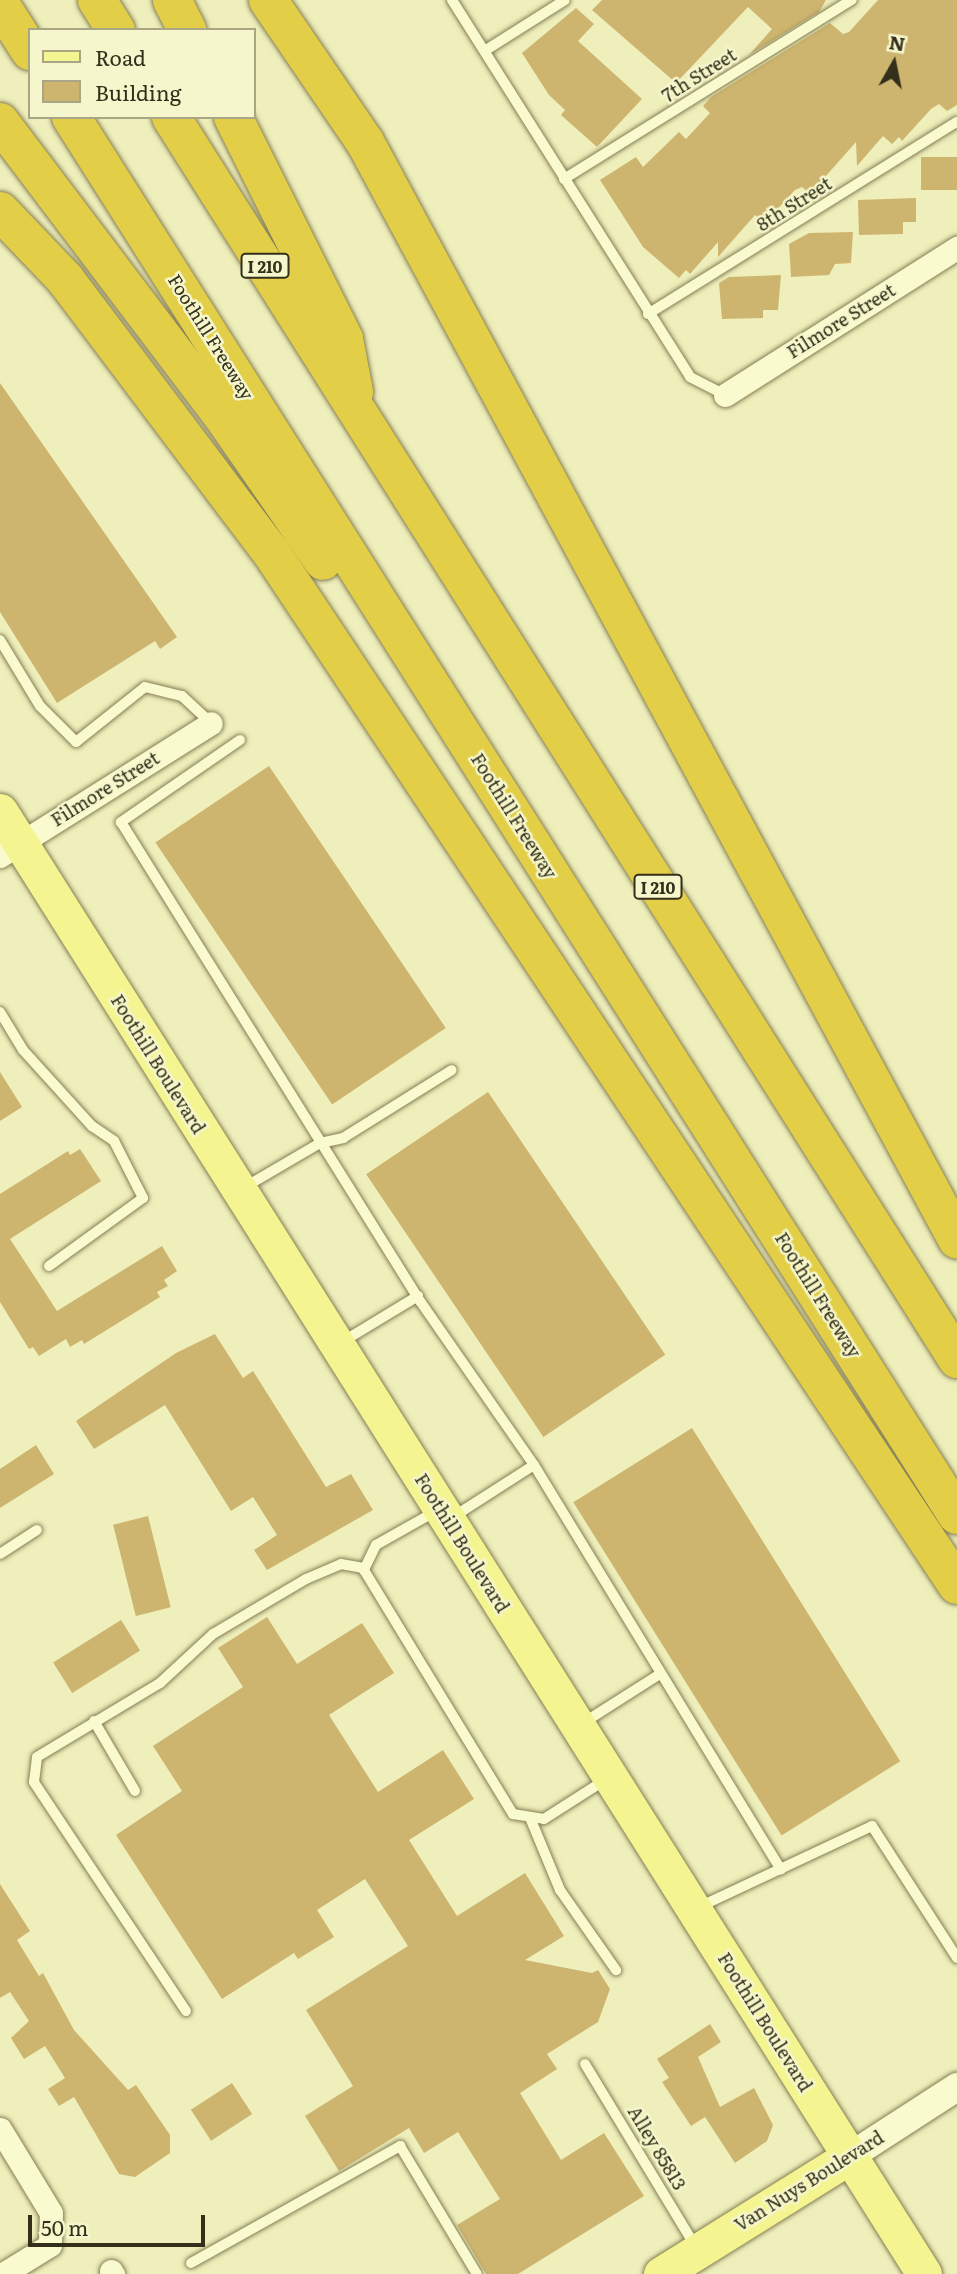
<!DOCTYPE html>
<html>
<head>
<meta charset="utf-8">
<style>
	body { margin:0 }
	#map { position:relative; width:957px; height:2274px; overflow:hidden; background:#eeefbb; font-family:Literata,serif }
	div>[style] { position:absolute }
	.building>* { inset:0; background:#ceb56f; transform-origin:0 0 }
	.roads { filter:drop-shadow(0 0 2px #867e55) drop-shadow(0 0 2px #867e55) }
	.service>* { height:10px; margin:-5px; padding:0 5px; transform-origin:5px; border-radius:5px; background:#f9face }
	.minor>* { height:23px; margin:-11.5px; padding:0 11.5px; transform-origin:11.5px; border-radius:11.5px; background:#f9face }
	.tertiary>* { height:28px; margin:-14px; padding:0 14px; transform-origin:14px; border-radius:14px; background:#f9face }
	.primary>* { height:35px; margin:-17.5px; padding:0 17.5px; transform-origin:17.5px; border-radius:17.5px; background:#f4f590 }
	.motorway>* { height:38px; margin:-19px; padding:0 19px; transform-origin:19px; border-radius:19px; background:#e3cf47 }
	span { translate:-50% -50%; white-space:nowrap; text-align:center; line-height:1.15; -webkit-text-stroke:5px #f5f6cb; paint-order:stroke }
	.shield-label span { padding:2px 5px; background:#f5f6cb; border:2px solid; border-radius:5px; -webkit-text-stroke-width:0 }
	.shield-label { font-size:16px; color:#342f1a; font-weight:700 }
	.street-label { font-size:18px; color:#342f1a }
	.legend { position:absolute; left:28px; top:28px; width:228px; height:91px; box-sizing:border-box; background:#f5f6cb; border:2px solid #a8a684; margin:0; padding:9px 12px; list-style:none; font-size:21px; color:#342f1a }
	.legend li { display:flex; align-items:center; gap:14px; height:35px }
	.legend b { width:35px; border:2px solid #a8a684 }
	.north { position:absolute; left:859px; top:28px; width:70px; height:70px; -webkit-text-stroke:5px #f5f6cb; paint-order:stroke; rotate:9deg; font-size:19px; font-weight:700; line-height:28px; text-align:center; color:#342f1a }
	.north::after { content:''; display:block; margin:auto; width:24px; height:32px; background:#342f1a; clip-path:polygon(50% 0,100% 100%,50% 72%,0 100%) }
	.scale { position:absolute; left:28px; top:2215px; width:177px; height:32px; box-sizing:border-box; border:4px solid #342f1a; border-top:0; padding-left:9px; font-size:21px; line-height:24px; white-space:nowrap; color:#342f1a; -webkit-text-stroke:5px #f5f6cb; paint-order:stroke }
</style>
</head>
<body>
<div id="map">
	<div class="building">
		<i style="clip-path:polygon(602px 0,826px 0,819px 12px,749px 55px,772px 29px,748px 7px,676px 83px,592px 10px)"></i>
		<i style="clip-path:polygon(878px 0,957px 0,957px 105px,947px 111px,939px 104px,931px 109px,902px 141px,899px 137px,892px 144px,883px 136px,857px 166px,856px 142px,810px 194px,802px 187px,795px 190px,771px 216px,762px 221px,755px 215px,718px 257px,718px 242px,690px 274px,686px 270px,679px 278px,643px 247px,600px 180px,636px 157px,643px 167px,679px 132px,686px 139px,710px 113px,703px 106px,711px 97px,830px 23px,843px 34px,849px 32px)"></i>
		<i style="clip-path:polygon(576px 8px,594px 24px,578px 41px,642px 99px,597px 147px,561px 115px,565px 110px,549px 95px,522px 53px)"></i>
		<i style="left:957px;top:157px;width:33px;height:36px;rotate:90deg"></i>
		<i style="clip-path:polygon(916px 198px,916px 222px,903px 222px,903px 234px,859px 235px,858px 200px)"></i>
		<i style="clip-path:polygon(853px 232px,851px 263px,835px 264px,829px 275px,791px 277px,789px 244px,809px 233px)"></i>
		<i style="clip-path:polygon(781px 275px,778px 310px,763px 310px,763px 318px,722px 319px,719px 283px,729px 277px)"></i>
		<i style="clip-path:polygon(0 383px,177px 637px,160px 649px,155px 641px,57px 703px,0 612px)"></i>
		<i style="left:269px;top:766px;width:316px;height:137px;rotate:56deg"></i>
		<i style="clip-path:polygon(0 1072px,22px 1107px,0 1121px)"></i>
		<i style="left:488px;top:1092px;width:317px;height:147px;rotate:56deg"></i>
		<i style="clip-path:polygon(80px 1149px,101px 1181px,10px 1239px,57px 1311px,162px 1246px,177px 1271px,164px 1280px,168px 1286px,157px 1292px,160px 1297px,84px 1344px,82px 1340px,70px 1347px,66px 1339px,39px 1356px,33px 1347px,29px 1349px,0 1302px,0 1194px,68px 1151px,70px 1155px)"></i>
		<i style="clip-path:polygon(215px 1334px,243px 1378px,253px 1371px,326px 1487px,351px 1474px,373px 1510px,267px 1570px,254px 1550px,277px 1535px,253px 1497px,231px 1511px,165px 1405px,94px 1449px,76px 1421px,176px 1353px)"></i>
		<i style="left:692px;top:1428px;width:393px;height:140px;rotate:58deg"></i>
		<i style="clip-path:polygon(36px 1445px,54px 1474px,0 1508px,0 1469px)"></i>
		<i style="left:148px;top:1516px;width:94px;height:36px;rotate:76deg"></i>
		<i style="clip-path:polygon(267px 1617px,297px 1664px,362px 1623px,394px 1673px,329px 1715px,378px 1792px,443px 1750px,474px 1799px,409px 1840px,457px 1916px,525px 1873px,564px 1936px,525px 1960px,592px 1973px,598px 1970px,610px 1989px,598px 2022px,547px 2054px,557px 2069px,520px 2093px,561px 2160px,604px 2133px,644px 2196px,518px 2274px,486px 2274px,457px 2225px,500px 2199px,458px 2132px,424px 2153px,409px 2128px,339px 2171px,305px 2116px,353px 2086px,306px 2010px,408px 1946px,365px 1879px,317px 1910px,334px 1937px,298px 1959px,294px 1953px,222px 1999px,116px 1835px,182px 1791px,153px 1746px,243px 1687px,218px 1648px)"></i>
		<i style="left:121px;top:1620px;width:36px;height:80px;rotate:58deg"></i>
		<i style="clip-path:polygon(0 1884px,30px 1931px,17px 1940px,39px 1976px,43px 1973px,74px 2030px,128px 2090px,136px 2085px,170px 2135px,170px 2153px,135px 2177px,119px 2174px,74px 2097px,59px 2106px,48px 2089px,65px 2078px,45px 2046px,24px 2059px,11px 2038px,29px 2021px,10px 1992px,0 1998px)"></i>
		<i style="clip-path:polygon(710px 2024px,721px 2042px,698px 2057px,720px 2107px,754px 2088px,773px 2125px,767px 2141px,735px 2163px,705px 2117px,691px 2126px,662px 2082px,669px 2078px,657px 2059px)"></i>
		<i style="left:232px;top:2083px;width:37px;height:49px;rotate:57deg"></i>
	</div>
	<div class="roads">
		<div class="service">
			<i style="left:452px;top:0;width:446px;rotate:57.7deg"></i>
			<i style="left:690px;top:377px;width:39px;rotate:27deg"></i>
			<i style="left:486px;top:50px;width:93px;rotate:-32.3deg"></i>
			<i style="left:564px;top:179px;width:339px;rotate:-31.9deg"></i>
			<i style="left:648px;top:314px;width:364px;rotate:-31.9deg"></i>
			<i style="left:0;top:640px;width:77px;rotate:58.8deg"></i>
			<i style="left:40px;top:706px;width:51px;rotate:45deg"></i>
			<i style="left:76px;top:742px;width:88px;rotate:-38.6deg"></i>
			<i style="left:145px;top:687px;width:38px;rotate:14deg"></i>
			<i style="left:182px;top:696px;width:40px;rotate:43deg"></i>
			<i style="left:240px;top:740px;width:145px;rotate:145.4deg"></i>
			<i style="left:121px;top:822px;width:565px;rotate:58.03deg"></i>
			<i style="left:420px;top:1301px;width:200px;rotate:55.2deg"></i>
			<i style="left:534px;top:1465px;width:474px;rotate:58.6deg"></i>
			<i style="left:0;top:1012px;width:44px;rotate:58.8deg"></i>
			<i style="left:23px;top:1050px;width:103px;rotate:47.8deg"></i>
			<i style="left:92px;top:1126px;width:27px;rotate:34deg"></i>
			<i style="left:114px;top:1141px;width:64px;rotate:63deg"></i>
			<i style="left:143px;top:1198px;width:116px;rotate:144.1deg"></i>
			<i style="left:245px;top:1187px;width:87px;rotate:-30.4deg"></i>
			<i style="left:320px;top:1143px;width:24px;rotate:-12deg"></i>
			<i style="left:343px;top:1138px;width:128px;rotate:-32deg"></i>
			<i style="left:342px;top:1342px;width:89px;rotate:-31.2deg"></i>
			<i style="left:438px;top:1510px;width:71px;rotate:150.6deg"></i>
			<i style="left:376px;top:1545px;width:28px;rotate:116deg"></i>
			<i style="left:364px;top:1570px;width:286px;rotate:58.6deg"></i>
			<i style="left:513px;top:1814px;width:31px;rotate:9deg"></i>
			<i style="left:544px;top:1819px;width:72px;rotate:-32.6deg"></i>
			<i style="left:453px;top:1517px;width:96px;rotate:-32.7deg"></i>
			<i style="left:0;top:1554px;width:44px;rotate:-33deg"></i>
			<i style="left:94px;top:1721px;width:81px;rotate:59.6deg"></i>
			<i style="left:583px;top:1723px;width:91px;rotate:-32.5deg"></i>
			<i style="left:531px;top:1820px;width:76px;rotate:67.5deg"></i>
			<i style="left:560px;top:1890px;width:98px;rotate:55deg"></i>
			<i style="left:699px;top:1907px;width:191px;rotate:-25.1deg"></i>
			<i style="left:872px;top:1826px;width:157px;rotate:57.2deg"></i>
			<i style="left:186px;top:2011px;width:275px;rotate:-123.6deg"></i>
			<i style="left:34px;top:1782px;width:25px;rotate:-83deg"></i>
			<i style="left:37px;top:1757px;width:144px;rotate:-31deg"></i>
			<i style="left:160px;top:1683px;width:72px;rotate:-42.8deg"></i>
			<i style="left:213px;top:1634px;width:108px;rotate:-30.6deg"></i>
			<i style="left:306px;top:1579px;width:38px;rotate:-23deg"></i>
			<i style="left:341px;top:1564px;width:23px;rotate:10deg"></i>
			<i style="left:585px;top:2064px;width:214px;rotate:58.8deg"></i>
			<i style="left:191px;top:2263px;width:240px;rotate:-29.2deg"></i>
			<i style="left:400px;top:2146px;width:149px;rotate:59deg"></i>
		</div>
		<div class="minor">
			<i style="left:725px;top:395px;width:275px;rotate:-32.4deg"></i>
			<i style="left:0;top:856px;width:249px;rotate:-32.2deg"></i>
			<i style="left:0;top:2129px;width:98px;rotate:58.7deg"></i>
			<i style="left:51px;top:2213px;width:32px;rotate:92deg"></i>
			<i style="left:50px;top:2245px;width:55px;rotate:148.3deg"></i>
			<i style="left:111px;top:2271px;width:4px;rotate:56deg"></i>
		</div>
		<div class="tertiary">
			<i style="left:849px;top:2157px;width:129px;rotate:-32.9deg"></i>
		</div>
		<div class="primary">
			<i style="left:0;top:811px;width:1730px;rotate:57.72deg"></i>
			<i style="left:661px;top:2274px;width:221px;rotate:-31.9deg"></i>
		</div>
		<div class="motorway">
			<i style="left:97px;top:0;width:36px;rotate:58deg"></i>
			<i style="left:172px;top:0;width:34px;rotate:63deg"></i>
			<i style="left:268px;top:0;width:172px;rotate:55.7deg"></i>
			<i style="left:365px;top:142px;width:1247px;rotate:61.65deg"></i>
			<i style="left:0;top:4px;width:56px;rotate:57.4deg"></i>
			<i style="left:71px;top:117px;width:1655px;rotate:57.64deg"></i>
			<i style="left:171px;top:117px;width:1470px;rotate:57.67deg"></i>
			<i style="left:233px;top:117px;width:248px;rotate:63.4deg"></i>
			<i style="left:344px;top:339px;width:54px;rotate:79.3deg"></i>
			<i style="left:0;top:122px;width:375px;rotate:52.9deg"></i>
			<i style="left:226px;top:421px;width:170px;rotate:55.3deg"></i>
			<i style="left:0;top:211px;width:94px;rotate:46.3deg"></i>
			<i style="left:65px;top:279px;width:342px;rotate:53deg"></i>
			<i style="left:271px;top:552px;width:1240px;rotate:56.41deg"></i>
		</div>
	</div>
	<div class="shield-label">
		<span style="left:265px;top:266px">I 210</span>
		<span style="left:658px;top:887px">I 210</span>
	</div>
	<div class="street-label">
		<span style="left:699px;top:75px;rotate:-32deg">7th Street</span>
		<span style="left:794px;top:204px;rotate:-32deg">8th Street</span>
		<span style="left:841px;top:321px;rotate:-32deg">Filmore Street</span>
		<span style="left:211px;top:337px;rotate:58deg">Foothill Freeway</span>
		<span style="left:105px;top:789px;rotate:-32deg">Filmore Street</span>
		<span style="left:514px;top:816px;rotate:58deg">Foothill Freeway</span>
		<span style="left:158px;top:1064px;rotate:58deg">Foothill Boulevard</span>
		<span style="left:818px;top:1295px;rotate:58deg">Foothill Freeway</span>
		<span style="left:462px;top:1543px;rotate:58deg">Foothill Boulevard</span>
		<span style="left:765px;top:2022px;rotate:58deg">Foothill Boulevard</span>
		<span style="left:657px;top:2148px;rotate:59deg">Alley 85813</span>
		<span style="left:809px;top:2181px;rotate:-32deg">Van Nuys Boulevard</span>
	</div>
	<ul class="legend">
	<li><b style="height:9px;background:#f4f590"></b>Road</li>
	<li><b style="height:19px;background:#ceb56f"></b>Building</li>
	</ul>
	<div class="north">N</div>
	<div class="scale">50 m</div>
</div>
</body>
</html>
